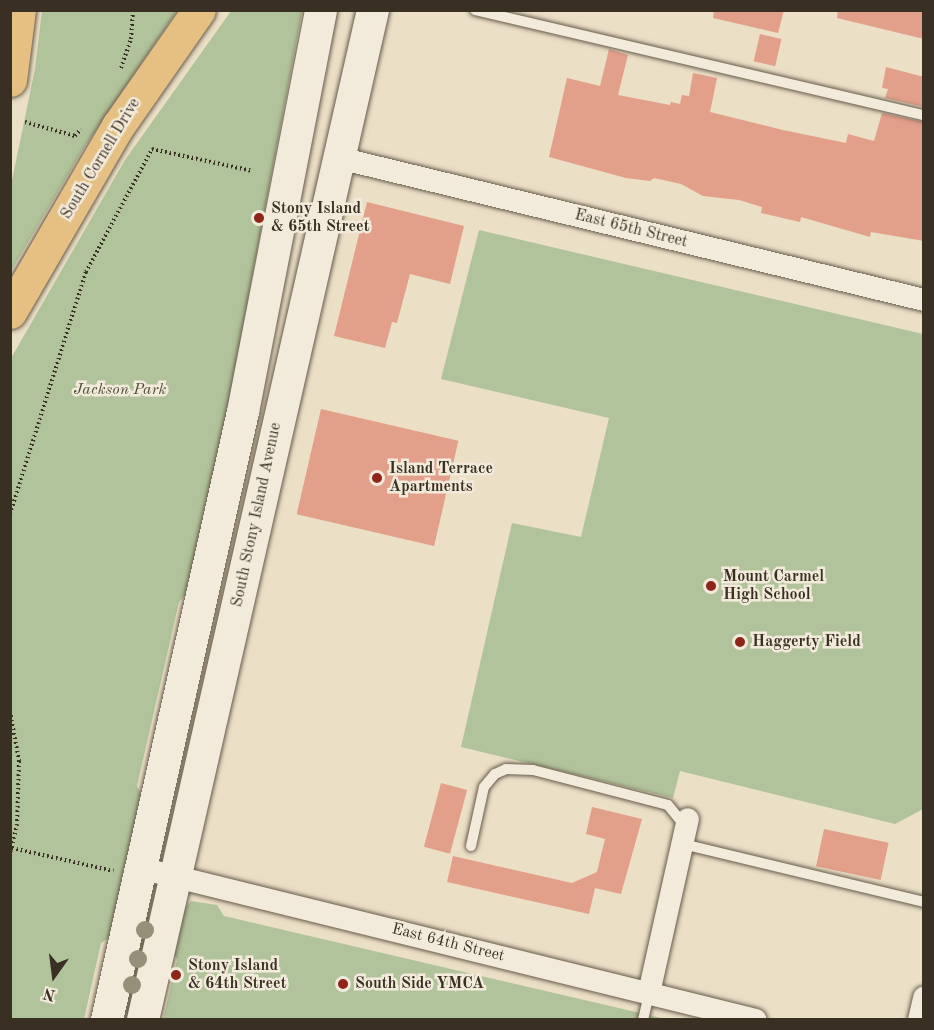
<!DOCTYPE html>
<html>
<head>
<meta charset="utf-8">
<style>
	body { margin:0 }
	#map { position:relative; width:934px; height:1030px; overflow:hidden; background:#ebdfc6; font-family:"Old Standard TT",serif }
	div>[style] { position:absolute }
	.green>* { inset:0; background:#b1c39a; transform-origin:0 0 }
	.building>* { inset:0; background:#e29f8a; transform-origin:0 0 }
	.path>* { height:4px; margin-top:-2px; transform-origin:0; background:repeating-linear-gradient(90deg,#392f22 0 1.5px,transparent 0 4.5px) }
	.roads { filter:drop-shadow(0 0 2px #665b4b) drop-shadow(0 0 2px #665b4b) }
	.lane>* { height:10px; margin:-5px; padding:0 5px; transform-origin:5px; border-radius:5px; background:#f2eada }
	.street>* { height:22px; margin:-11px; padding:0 11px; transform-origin:11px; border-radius:11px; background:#f2eada }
	.secondary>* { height:32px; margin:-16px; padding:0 16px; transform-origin:16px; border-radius:16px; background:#f2eada }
	.highway>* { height:33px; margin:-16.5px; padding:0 16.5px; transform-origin:16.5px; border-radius:16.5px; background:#e6c083 }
	.trees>* { width:18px; height:18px; margin:-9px; border-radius:50%; background:#968f79 }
	.dots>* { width:16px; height:16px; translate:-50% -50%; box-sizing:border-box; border:3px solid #f2eada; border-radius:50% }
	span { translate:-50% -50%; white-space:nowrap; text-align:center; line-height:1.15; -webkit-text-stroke:5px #f2eada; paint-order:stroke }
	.street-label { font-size:16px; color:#392f22 }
	.poi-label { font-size:16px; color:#392f22; font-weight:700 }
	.left { translate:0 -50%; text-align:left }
	.park-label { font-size:16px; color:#514d3a; font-style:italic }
	.frame { position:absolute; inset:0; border:12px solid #392f22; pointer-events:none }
	.north { position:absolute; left:24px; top:946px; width:60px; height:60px; -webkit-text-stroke:4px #f2eada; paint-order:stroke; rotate:194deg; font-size:16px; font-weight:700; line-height:24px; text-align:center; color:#392f22 }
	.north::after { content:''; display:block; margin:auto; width:21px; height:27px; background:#392f22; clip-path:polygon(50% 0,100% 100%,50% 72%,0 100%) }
</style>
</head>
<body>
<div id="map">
	<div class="green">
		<i style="clip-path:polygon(42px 11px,177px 11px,85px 146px,11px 271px,11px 185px,35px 69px)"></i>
		<i style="clip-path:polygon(231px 11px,302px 11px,195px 583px,179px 602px,137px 786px,144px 799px,113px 935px,101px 943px,84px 1019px,11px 1019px,10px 360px,125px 160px)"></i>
		<i style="clip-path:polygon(479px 230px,923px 334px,923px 809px,895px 824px,680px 771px,673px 798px,461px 747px,512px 523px,581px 537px,609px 418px,441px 379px)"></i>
		<i style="clip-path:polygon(191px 901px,217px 905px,224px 916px,666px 1019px,163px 1020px,177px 960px,172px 949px,184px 908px)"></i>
		<i style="left:143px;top:915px;width:10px;height:108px;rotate:17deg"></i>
	</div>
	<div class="building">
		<i style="clip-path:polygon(714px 10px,784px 10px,778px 33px,713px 18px)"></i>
		<i style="clip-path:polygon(838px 10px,924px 10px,924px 39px,837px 18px)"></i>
		<i style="left:760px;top:34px;width:22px;height:28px;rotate:13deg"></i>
		<i style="clip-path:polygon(609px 49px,628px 55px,618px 95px,670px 105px,671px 102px,680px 104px,682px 95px,689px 96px,693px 73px,717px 78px,710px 112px,783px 130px,846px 143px,848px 134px,874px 141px,882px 113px,924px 122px,924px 241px,871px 232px,870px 237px,801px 217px,800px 222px,761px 213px,762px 207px,739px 200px,703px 196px,681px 184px,654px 178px,650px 181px,626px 178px,549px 157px,567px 78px,600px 86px)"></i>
		<i style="clip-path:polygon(886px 67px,924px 77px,924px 107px,885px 98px,888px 89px,882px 88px)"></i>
		<i style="clip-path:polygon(367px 202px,464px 226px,450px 284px,410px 274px,397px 323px,392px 322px,385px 348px,334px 336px)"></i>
		<i style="left:321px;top:409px;width:141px;height:108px;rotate:13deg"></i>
		<i style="left:441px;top:783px;width:27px;height:66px;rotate:15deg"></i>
		<i style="clip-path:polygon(592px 807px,642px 819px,621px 894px,595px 888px,589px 914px,447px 882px,453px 856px,572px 883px,597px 872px,605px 839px,586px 834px)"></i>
		<i style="left:824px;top:829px;width:66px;height:38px;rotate:12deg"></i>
	</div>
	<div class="path">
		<i style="left:121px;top:68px;width:31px;rotate:-71deg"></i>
		<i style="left:131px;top:39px;width:29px;rotate:-86deg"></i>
		<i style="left:25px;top:122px;width:52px;rotate:15.6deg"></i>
		<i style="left:75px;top:136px;width:9px;rotate:-49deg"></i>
		<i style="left:10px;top:514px;width:254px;rotate:-72.6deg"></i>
		<i style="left:86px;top:272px;width:140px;rotate:-61.8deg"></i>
		<i style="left:152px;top:149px;width:103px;rotate:12.3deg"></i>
		<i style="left:10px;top:711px;width:51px;rotate:79.8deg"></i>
		<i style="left:19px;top:761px;width:63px;rotate:91.8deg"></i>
		<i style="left:17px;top:824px;width:31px;rotate:103deg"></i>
		<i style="left:12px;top:848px;width:104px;rotate:12.8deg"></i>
	</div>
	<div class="roads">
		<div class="lane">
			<i style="left:475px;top:10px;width:461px;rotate:13.2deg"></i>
			<i style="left:683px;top:844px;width:248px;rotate:13.5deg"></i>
			<i style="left:471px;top:846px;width:60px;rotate:-77.6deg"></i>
			<i style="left:484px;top:787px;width:17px;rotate:-50deg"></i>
			<i style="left:495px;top:774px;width:12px;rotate:-24deg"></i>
			<i style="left:506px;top:769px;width:27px;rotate:2deg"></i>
			<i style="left:533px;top:770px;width:139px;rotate:14.5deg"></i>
			<i style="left:668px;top:805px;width:28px;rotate:51deg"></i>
			<i style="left:643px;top:1020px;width:28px;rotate:-77deg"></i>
		</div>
		<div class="street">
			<i style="left:339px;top:158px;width:602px;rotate:13.64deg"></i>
			<i style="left:140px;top:868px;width:634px;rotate:13.86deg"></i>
			<i style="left:649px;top:993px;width:178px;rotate:-77.4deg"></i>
			<i style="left:919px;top:1020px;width:23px;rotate:-77deg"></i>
		</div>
		<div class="secondary">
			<i style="left:107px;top:1020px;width:623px;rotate:-77.39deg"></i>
			<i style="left:243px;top:412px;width:409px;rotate:-79deg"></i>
			<i style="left:143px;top:1020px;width:1036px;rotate:-77.17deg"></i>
		</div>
		<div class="highway">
			<i style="left:10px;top:80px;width:71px;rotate:-82.7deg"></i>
			<i style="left:10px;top:312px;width:215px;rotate:-59.9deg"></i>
			<i style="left:118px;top:126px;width:141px;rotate:-55.1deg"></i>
		</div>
	</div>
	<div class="trees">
		<i style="left:145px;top:930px"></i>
		<i style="left:138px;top:959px"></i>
		<i style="left:132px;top:985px"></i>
	</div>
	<div class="dots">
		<i style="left:259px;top:218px;background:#8f2418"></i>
		<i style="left:377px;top:478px;background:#8f2418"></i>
		<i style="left:711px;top:586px;background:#8f2418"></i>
		<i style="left:740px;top:642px;background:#8f2418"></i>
		<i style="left:176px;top:975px;background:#8f2418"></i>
		<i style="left:343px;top:984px;background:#8f2418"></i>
	</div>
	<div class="street-label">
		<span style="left:101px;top:159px;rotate:-59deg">South Cornell Drive</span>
		<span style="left:631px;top:229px;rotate:14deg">East 65th Street</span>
		<span style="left:257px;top:515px;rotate:-78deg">South Stony Island Avenue</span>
		<span style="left:448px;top:943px;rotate:14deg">East 64th Street</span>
	</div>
	<div class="poi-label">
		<span class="left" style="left:271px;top:218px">Stony Island<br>&amp; 65th Street</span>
		<span class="left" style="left:389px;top:478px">Island Terrace<br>Apartments</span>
		<span class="left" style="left:723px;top:586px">Mount Carmel<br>High School</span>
		<span class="left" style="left:752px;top:642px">Haggerty Field</span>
		<span class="left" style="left:188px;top:975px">Stony Island<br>&amp; 64th Street</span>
		<span class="left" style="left:355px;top:984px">South Side YMCA</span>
	</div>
	<div class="park-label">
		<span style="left:120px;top:390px">Jackson Park</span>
	</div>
	<div class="frame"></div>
	<div class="north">N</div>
</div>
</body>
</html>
